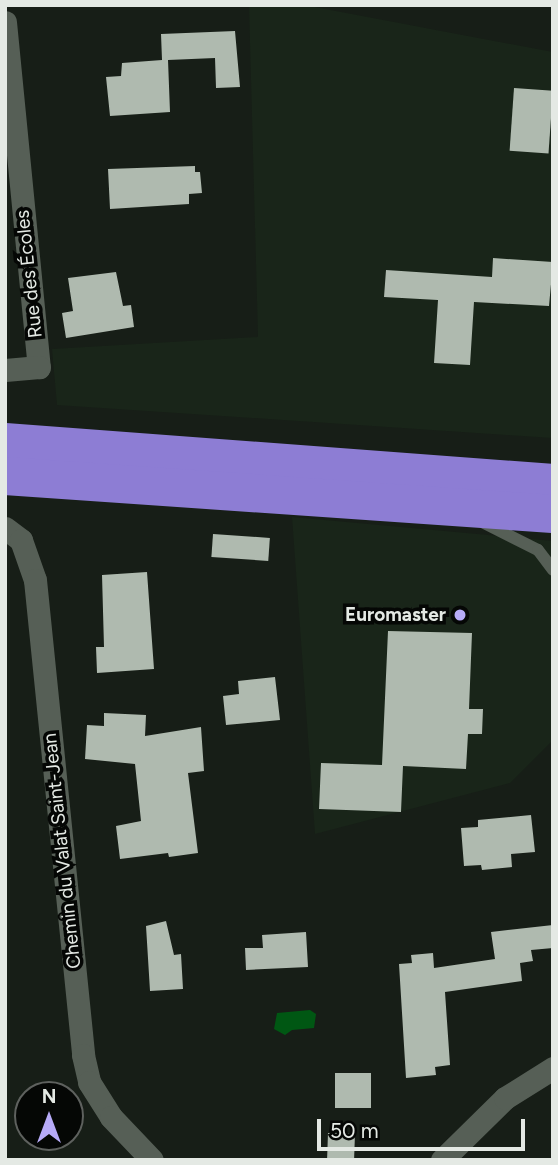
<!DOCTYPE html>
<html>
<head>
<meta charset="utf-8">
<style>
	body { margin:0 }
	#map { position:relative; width:558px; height:1165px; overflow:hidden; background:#171e17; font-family:Figtree,sans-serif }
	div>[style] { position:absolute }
	.built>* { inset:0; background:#192519 }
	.water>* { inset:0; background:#005713 }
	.building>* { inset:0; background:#afbaaf; transform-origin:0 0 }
	.lane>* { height:12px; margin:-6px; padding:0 6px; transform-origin:6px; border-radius:6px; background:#565f56 }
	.street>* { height:23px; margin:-11.5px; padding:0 11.5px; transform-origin:11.5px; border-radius:11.5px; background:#565f56 }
	.highway>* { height:38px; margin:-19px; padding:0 19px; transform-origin:19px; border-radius:19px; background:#8d7dd4 }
	.dots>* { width:19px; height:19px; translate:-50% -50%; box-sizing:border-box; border:4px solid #050705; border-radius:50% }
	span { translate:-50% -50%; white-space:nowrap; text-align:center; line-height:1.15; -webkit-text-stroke:7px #050705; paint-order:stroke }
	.street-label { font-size:19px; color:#e4e9e4 }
	.poi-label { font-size:19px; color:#e4e9e4; font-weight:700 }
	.right { translate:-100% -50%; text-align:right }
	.frame { position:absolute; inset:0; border:7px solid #e4e9e4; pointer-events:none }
	.north { position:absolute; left:14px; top:1081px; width:70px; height:70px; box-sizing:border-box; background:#050705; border:2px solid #5e615e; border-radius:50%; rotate:0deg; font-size:19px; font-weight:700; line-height:28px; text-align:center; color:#e4e9e4 }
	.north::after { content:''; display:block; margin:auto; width:24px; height:32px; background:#b7abf8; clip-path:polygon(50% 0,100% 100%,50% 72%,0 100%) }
	.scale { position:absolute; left:317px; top:1119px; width:208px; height:32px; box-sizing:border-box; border:4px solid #e4e9e4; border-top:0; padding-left:9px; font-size:21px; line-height:24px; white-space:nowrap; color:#e4e9e4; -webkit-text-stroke:5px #050705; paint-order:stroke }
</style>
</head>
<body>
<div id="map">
	<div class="built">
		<i style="clip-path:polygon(249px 5px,304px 5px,553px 52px,553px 438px,57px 405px,52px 349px,258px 337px)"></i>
		<i style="clip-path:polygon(292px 517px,553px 541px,553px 740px,510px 783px,315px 834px)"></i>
	</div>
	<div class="water">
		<i style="clip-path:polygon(310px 1010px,316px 1014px,314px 1028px,292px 1030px,285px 1035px,274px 1029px,277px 1013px)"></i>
	</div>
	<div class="building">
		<i style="clip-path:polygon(235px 31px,240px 87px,216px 88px,215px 58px,168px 60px,170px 112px,110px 116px,106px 77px,121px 76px,122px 63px,162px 60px,161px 34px)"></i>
		<i style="left:514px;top:88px;width:39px;height:63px;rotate:4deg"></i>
		<i style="clip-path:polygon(195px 166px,195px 172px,200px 172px,202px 193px,189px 194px,189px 204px,110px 209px,108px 169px)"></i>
		<i style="clip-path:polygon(493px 258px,553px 262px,549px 306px,474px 302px,470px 365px,434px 363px,438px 300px,384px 297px,386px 270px,492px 277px)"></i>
		<i style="clip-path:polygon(116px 272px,123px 306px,131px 305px,134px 327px,66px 338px,62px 313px,73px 311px,68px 278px)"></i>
		<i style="left:213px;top:534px;width:57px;height:23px;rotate:4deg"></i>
		<i style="clip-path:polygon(147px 572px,154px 669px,97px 673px,96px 647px,104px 647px,102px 575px)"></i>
		<i style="clip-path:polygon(388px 631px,472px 633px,469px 709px,483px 709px,482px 734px,468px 734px,466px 769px,403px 766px,401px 812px,319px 809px,321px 763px,382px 765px)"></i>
		<i style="clip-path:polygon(275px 677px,280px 720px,226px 725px,223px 696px,239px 694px,238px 681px)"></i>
		<i style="clip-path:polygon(104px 713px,146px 715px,145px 736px,201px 727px,204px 771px,188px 773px,198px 853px,169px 857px,168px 853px,120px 859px,116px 826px,141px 821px,135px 764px,85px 759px,87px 725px,104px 726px)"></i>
		<i style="clip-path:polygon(531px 815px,535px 852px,511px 854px,512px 867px,482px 870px,481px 865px,464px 866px,461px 828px,478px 827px,478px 820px)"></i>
		<i style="clip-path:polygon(166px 921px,174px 955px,181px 954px,183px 989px,150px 991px,146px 926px)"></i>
		<i style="clip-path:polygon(553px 925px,553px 948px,531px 950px,533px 961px,520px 963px,522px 981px,445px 992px,450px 1065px,435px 1067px,436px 1075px,406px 1078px,399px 964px,412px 963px,411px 955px,433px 953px,434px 968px,495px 959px,491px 932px)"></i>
		<i style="clip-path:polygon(306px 932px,308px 967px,246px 970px,245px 948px,263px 948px,262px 935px)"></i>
		<i style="left:371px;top:1073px;width:35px;height:36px;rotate:90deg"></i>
		<i style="left:328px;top:1133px;width:27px;height:27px;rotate:2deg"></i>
	</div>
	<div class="lane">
		<i style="left:484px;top:523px;width:60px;rotate:26.6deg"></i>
		<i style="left:538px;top:550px;width:25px;rotate:53deg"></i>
	</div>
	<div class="street">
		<i style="left:5px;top:22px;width:347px;rotate:84.4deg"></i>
		<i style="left:39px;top:367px;width:34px;rotate:175deg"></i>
		<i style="left:5px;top:528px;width:20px;rotate:37deg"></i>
		<i style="left:21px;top:540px;width:42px;rotate:70.7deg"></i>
		<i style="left:35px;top:580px;width:477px;rotate:84.2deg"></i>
		<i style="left:83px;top:1055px;width:28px;rotate:77deg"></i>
		<i style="left:89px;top:1082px;width:41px;rotate:57.8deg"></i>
		<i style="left:111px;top:1117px;width:59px;rotate:46.4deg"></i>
		<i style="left:442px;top:1160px;width:88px;rotate:-44.5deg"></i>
		<i style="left:505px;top:1098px;width:57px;rotate:-32deg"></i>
	</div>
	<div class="highway">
		<i style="left:5px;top:442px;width:550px;rotate:4.28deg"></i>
		<i style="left:5px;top:476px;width:549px;rotate:3.97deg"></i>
	</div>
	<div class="dots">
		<i style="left:460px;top:615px;background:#b7abf8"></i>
	</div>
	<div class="street-label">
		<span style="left:29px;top:274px;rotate:-96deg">Rue des Écoles</span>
		<span style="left:62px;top:851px;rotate:-96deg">Chemin du Valat Saint-Jean</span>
	</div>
	<div class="poi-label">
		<span class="right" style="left:446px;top:615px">Euromaster</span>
	</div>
	<div class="frame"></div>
	<div class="north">N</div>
	<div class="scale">50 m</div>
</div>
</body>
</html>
